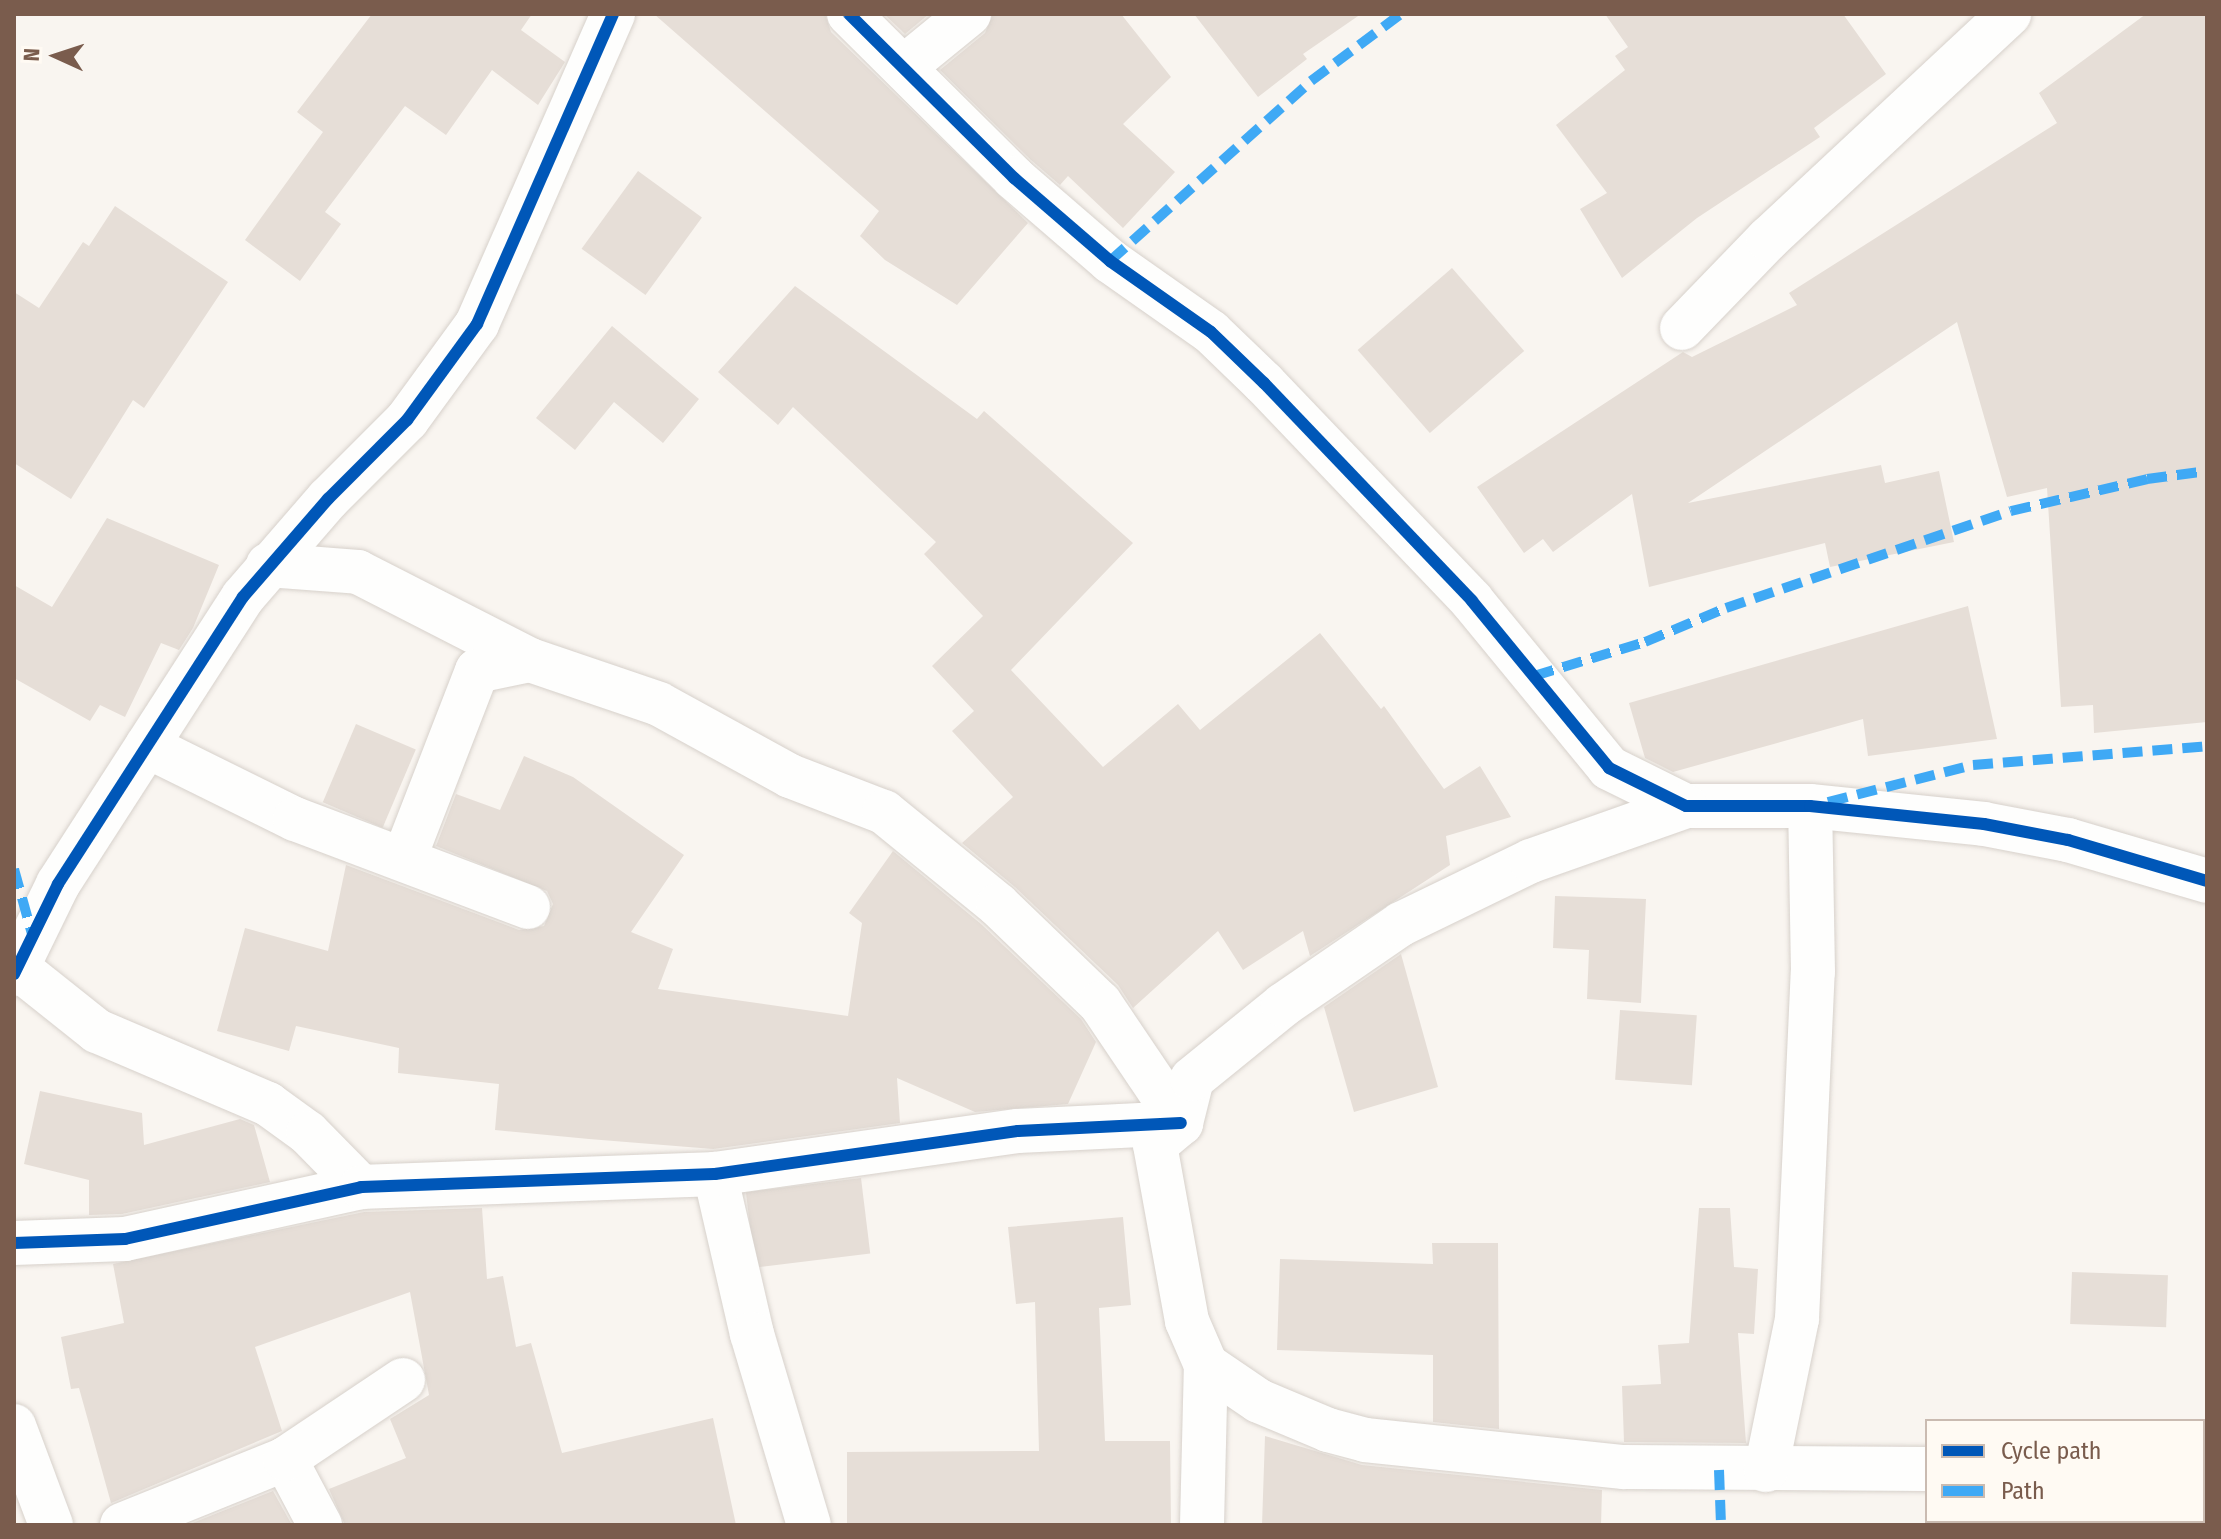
<!DOCTYPE html>
<html>
<head>
<meta charset="utf-8">
<style>
	body { margin:0 }
	#map { position:relative; width:2221px; height:1539px; overflow:hidden; background:#f9f5f0; font-family:"Fira Sans Condensed",sans-serif }
	div>[style] { position:absolute }
	.building>* { inset:0; background:#e6ded7; transform-origin:0 0 }
	.roads { filter:drop-shadow(0 0 2px #d7d1cb) drop-shadow(0 0 2px #d7d1cb) }
	.street>* { height:44px; margin:-22px; padding:0 22px; transform-origin:22px; border-radius:22px; background:#fefefd }
	.quiet>* { height:10px; margin-top:-5px; transform-origin:0; background:repeating-linear-gradient(90deg,#3fa9f5 0 20px,transparent 0 30px) }
	.cycleway>* { height:12px; margin:-6px; padding:0 6px; transform-origin:6px; border-radius:6px; background:#0057b8 }
	span { translate:-50% -50%; white-space:nowrap; text-align:center; line-height:1.15; -webkit-text-stroke:8px #fffaf3; paint-order:stroke }
	.frame { position:absolute; inset:0; border:16px solid #7a5c4d; pointer-events:none }
	.legend { position:absolute; left:1925px; top:1419px; width:280px; height:104px; box-sizing:border-box; background:#fffaf3; border:2px solid #cabbb1; margin:0; padding:10px 14px; list-style:none; font-size:24px; color:#7a5c4d }
	.legend li { display:flex; align-items:center; gap:16px; height:40px }
	.legend b { width:40px; border:2px solid #cabbb1 }
	.north { position:absolute; left:16px; top:16px; width:80px; height:80px; -webkit-text-stroke:6px #fffaf3; paint-order:stroke; rotate:273deg; font-size:22px; font-weight:700; line-height:32px; text-align:center; color:#7a5c4d }
	.north::after { content:''; display:block; margin:auto; width:28px; height:36px; background:#7a5c4d; clip-path:polygon(50% 0,100% 100%,50% 72%,0 100%) }
</style>
</head>
<body>
<div id="map">
	<div class="building">
		<i style="clip-path:polygon(372px 14px,532px 14px,521px 30px,565px 62px,538px 105px,492px 70px,446px 135px,405px 106px,325px 212px,341px 224px,300px 281px,245px 240px,323px 132px,297px 112px)"></i>
		<i style="clip-path:polygon(654px 14px,825px 14px,831px 32px,1028px 223px,957px 305px,885px 260px,860px 236px,879px 211px)"></i>
		<i style="clip-path:polygon(884px 14px,929px 14px,905px 34px)"></i>
		<i style="clip-path:polygon(993px 14px,1121px 14px,1171px 77px,1123px 124px,1175px 172px,1123px 228px,1068px 176px,1060px 185px,1031px 160px,940px 70px,985px 33px)"></i>
		<i style="clip-path:polygon(1194px 14px,1361px 14px,1303px 54px,1307px 59px,1258px 97px)"></i>
		<i style="clip-path:polygon(1605px 14px,1843px 14px,1886px 74px,1814px 128px,1820px 137px,1697px 218px,1622px 278px,1580px 209px,1607px 193px,1556px 125px,1625px 70px,1615px 56px,1628px 47px)"></i>
		<i style="clip-path:polygon(2146px 14px,2207px 14px,2207px 722px,2094px 733px,2093px 705px,2061px 707px,2047px 488px,2007px 497px,1957px 322px,1688px 503px,1881px 465px,1885px 483px,1939px 471px,1954px 542px,1830px 567px,1825px 543px,1649px 587px,1632px 494px,1553px 552px,1543px 539px,1524px 553px,1477px 487px,1683px 352px,1692px 357px,1797px 305px,1789px 293px,2057px 123px,2039px 93px)"></i>
		<i style="left:638px;top:171px;width:79px;height:96px;rotate:36deg"></i>
		<i style="clip-path:polygon(115px 206px,228px 282px,144px 408px,133px 400px,71px 499px,14px 463px,14px 292px,39px 308px,83px 242px,89px 246px)"></i>
		<i style="left:1452px;top:268px;width:110px;height:125px;rotate:49deg"></i>
		<i style="clip-path:polygon(795px 286px,977px 419px,984px 411px,1133px 543px,1011px 670px,1103px 767px,1178px 704px,1200px 730px,1320px 633px,1381px 709px,1384px 706px,1444px 789px,1480px 766px,1511px 817px,1446px 836px,1450px 865px,1310px 956px,1303px 931px,1243px 970px,1218px 931px,1133px 1008px,1118px 985px,1015px 887px,962px 843px,1013px 797px,952px 731px,974px 711px,932px 666px,983px 616px,924px 554px,936px 542px,793px 407px,778px 425px,718px 372px)"></i>
		<i style="clip-path:polygon(612px 326px,699px 399px,663px 443px,614px 402px,575px 450px,536px 418px)"></i>
		<i style="clip-path:polygon(107px 518px,219px 565px,193px 628px,179px 650px,161px 643px,125px 717px,100px 705px,90px 721px,14px 678px,14px 585px,52px 607px)"></i>
		<i style="clip-path:polygon(1968px 606px,1997px 739px,1868px 756px,1863px 719px,1673px 772px,1645px 758px,1629px 703px)"></i>
		<i style="left:356px;top:724px;width:65px;height:85px;rotate:23deg"></i>
		<i style="clip-path:polygon(524px 756px,573px 777px,684px 855px,631px 932px,673px 949px,658px 989px,848px 1016px,862px 923px,849px 913px,893px 851px,981px 924px,1081px 1019px,1096px 1042px,1068px 1104px,975px 1112px,897px 1078px,900px 1123px,713px 1149px,589px 1139px,495px 1130px,499px 1084px,398px 1073px,399px 1048px,296px 1026px,289px 1051px,217px 1031px,245px 928px,328px 951px,346px 865px,519px 930px,544px 926px,553px 904px,547px 891px,436px 846px,456px 794px,500px 810px)"></i>
		<i style="clip-path:polygon(1555px 896px,1646px 899px,1641px 1003px,1587px 999px,1589px 950px,1553px 948px)"></i>
		<i style="clip-path:polygon(1401px 954px,1438px 1087px,1354px 1112px,1324px 1007px)"></i>
		<i style="left:1620px;top:1010px;width:77px;height:70px;rotate:4deg"></i>
		<i style="clip-path:polygon(40px 1091px,142px 1113px,144px 1145px,240px 1119px,254px 1125px,270px 1182px,122px 1214px,89px 1215px,89px 1180px,24px 1164px)"></i>
		<i style="left:861px;top:1178px;width:76px;height:116px;rotate:83deg"></i>
		<i style="clip-path:polygon(482px 1208px,487px 1279px,503px 1276px,516px 1347px,531px 1343px,562px 1453px,713px 1418px,736px 1525px,345px 1525px,329px 1489px,406px 1458px,390px 1419px,429px 1395px,410px 1292px,255px 1347px,282px 1431px,111px 1503px,79px 1388px,71px 1389px,61px 1337px,124px 1323px,113px 1264px,364px 1212px)"></i>
		<i style="clip-path:polygon(1699px 1208px,1730px 1208px,1734px 1267px,1758px 1269px,1754px 1334px,1738px 1333px,1746px 1443px,1624px 1442px,1622px 1386px,1661px 1384px,1658px 1345px,1689px 1343px)"></i>
		<i style="clip-path:polygon(1123px 1217px,1131px 1305px,1099px 1308px,1105px 1441px,1170px 1441px,1171px 1525px,847px 1525px,847px 1452px,1039px 1451px,1035px 1302px,1016px 1304px,1008px 1227px)"></i>
		<i style="clip-path:polygon(1432px 1243px,1498px 1243px,1499px 1429px,1433px 1422px,1433px 1355px,1277px 1350px,1280px 1259px,1433px 1264px)"></i>
		<i style="left:2072px;top:1272px;width:96px;height:52px;rotate:2deg"></i>
		<i style="clip-path:polygon(1265px 1436px,1362px 1465px,1602px 1490px,1601px 1525px,1262px 1525px)"></i>
		<i style="clip-path:polygon(273px 1491px,292px 1525px,190px 1524px)"></i>
	</div>
	<div class="roads">
		<div class="street">
			<i style="left:849px;top:14px;width:233px;rotate:44.8deg"></i>
			<i style="left:1014px;top:178px;width:127px;rotate:40.8deg"></i>
			<i style="left:1110px;top:261px;width:123px;rotate:35.1deg"></i>
			<i style="left:1211px;top:332px;width:74px;rotate:43.9deg"></i>
			<i style="left:1264px;top:383px;width:301px;rotate:46.3deg"></i>
			<i style="left:1472px;top:601px;width:216px;rotate:50.6deg"></i>
			<i style="left:1609px;top:768px;width:86px;rotate:26.3deg"></i>
			<i style="left:1686px;top:806px;width:124px"></i>
			<i style="left:1810px;top:806px;width:175px;rotate:5.9deg"></i>
			<i style="left:1984px;top:824px;width:86px;rotate:10.8deg"></i>
			<i style="left:2068px;top:840px;width:145px;rotate:16.4deg"></i>
			<i style="left:904px;top:67px;width:84px;rotate:-39.2deg"></i>
			<i style="left:1682px;top:328px;width:124px;rotate:-46deg"></i>
			<i style="left:1768px;top:239px;width:330px;rotate:-43deg"></i>
			<i style="left:268px;top:565px;width:90px;rotate:4.4deg"></i>
			<i style="left:358px;top:572px;width:193px;rotate:27.1deg"></i>
			<i style="left:530px;top:660px;width:136px;rotate:18.8deg"></i>
			<i style="left:659px;top:704px;width:149px;rotate:28.8deg"></i>
			<i style="left:790px;top:776px;width:101px;rotate:21deg"></i>
			<i style="left:884px;top:812px;width:147px;rotate:39.2deg"></i>
			<i style="left:998px;top:905px;width:141px;rotate:43.9deg"></i>
			<i style="left:1100px;top:1003px;width:145px;rotate:56deg"></i>
			<i style="left:147px;top:746px;width:165px;rotate:26.3deg"></i>
			<i style="left:295px;top:819px;width:249px;rotate:20.7deg"></i>
			<i style="left:404px;top:859px;width:202px;rotate:-68.8deg"></i>
			<i style="left:477px;top:671px;width:54px;rotate:-11.7deg"></i>
			<i style="left:19px;top:969px;width:100px;rotate:38.5deg"></i>
			<i style="left:97px;top:1031px;width:186px;rotate:23.1deg"></i>
			<i style="left:268px;top:1104px;width:49px;rotate:35.9deg"></i>
			<i style="left:308px;top:1133px;width:76px;rotate:45.5deg"></i>
			<i style="left:14px;top:974px;width:100px;rotate:-63.9deg"></i>
			<i style="left:58px;top:884px;width:341px;rotate:-57.2deg"></i>
			<i style="left:243px;top:597px;width:130px;rotate:-49.1deg"></i>
			<i style="left:328px;top:499px;width:112px;rotate:-45deg"></i>
			<i style="left:407px;top:420px;width:119px;rotate:-53.9deg"></i>
			<i style="left:477px;top:324px;width:339px;rotate:-66.3deg"></i>
			<i style="left:715px;top:1174px;width:164px;rotate:77deg"></i>
			<i style="left:752px;top:1334px;width:199px;rotate:73.4deg"></i>
			<i style="left:14px;top:1243px;width:111px;rotate:-2.1deg"></i>
			<i style="left:125px;top:1239px;width:242px;rotate:-12.4deg"></i>
			<i style="left:361px;top:1187px;width:354px;rotate:-2.1deg"></i>
			<i style="left:715px;top:1174px;width:306px;rotate:-8.1deg"></i>
			<i style="left:1018px;top:1131px;width:163px;rotate:-2.8deg"></i>
			<i style="left:1206px;top:1365px;width:64px;rotate:34.2deg"></i>
			<i style="left:1259px;top:1401px;width:75px;rotate:22.8deg"></i>
			<i style="left:1328px;top:1430px;width:38px;rotate:15deg"></i>
			<i style="left:1365px;top:1440px;width:260px;rotate:6deg"></i>
			<i style="left:1624px;top:1467px;width:303px;rotate:0.4deg"></i>
			<i style="left:14px;top:1426px;width:106px;rotate:69.5deg"></i>
			<i style="left:285px;top:1459px;width:75px;rotate:62.1deg"></i>
			<i style="left:2203px;top:1461px;width:4px"></i>
			<i style="left:1766px;top:1470px;width:154px;rotate:-78.4deg"></i>
			<i style="left:1797px;top:1319px;width:347px;rotate:-87.4deg"></i>
			<i style="left:1813px;top:972px;width:166px;rotate:-91deg"></i>
			<i style="left:122px;top:1525px;width:176px;rotate:-22deg"></i>
			<i style="left:285px;top:1459px;width:142px;rotate:-33.8deg"></i>
			<i style="left:1202px;top:1525px;width:160px;rotate:-88.6deg"></i>
			<i style="left:1206px;top:1365px;width:48px;rotate:-113.4deg"></i>
			<i style="left:1187px;top:1321px;width:179px;rotate:-100.3deg"></i>
			<i style="left:1155px;top:1145px;width:34px;rotate:-40deg"></i>
			<i style="left:1181px;top:1123px;width:45px;rotate:-76deg"></i>
			<i style="left:1192px;top:1079px;width:117px;rotate:-39.1deg"></i>
			<i style="left:1283px;top:1005px;width:143px;rotate:-34.5deg"></i>
			<i style="left:1401px;top:924px;width:144px;rotate:-25.9deg"></i>
			<i style="left:1531px;top:861px;width:164px;rotate:-19.5deg"></i>
		</div>
	</div>
	<div class="quiet">
		<i style="left:1110px;top:261px;width:270px;rotate:-41.8deg"></i>
		<i style="left:1311px;top:81px;width:112px;rotate:-36.7deg"></i>
		<i style="left:1534px;top:676px;width:116px;rotate:-17deg"></i>
		<i style="left:1645px;top:642px;width:88px;rotate:-22.8deg"></i>
		<i style="left:1726px;top:608px;width:301px;rotate:-18.8deg"></i>
		<i style="left:2011px;top:511px;width:140px;rotate:-13.2deg"></i>
		<i style="left:2147px;top:479px;width:61px;rotate:-7.6deg"></i>
		<i style="left:1828px;top:802px;width:150px;rotate:-14.3deg"></i>
		<i style="left:1973px;top:765px;width:235px;rotate:-4.6deg"></i>
		<i style="left:14px;top:869px;width:67px;rotate:74.5deg"></i>
		<i style="left:1719px;top:1470px;width:55px;rotate:87.9deg"></i>
	</div>
	<div class="cycleway">
		<i style="left:849px;top:14px;width:233px;rotate:44.8deg"></i>
		<i style="left:1014px;top:178px;width:127px;rotate:40.8deg"></i>
		<i style="left:1110px;top:261px;width:123px;rotate:35.1deg"></i>
		<i style="left:1211px;top:332px;width:74px;rotate:43.9deg"></i>
		<i style="left:1264px;top:383px;width:301px;rotate:46.3deg"></i>
		<i style="left:1472px;top:601px;width:216px;rotate:50.6deg"></i>
		<i style="left:1609px;top:768px;width:86px;rotate:26.3deg"></i>
		<i style="left:1686px;top:806px;width:124px"></i>
		<i style="left:1810px;top:806px;width:175px;rotate:5.9deg"></i>
		<i style="left:1984px;top:824px;width:86px;rotate:10.8deg"></i>
		<i style="left:2068px;top:840px;width:145px;rotate:16.4deg"></i>
		<i style="left:14px;top:974px;width:100px;rotate:-63.9deg"></i>
		<i style="left:58px;top:884px;width:341px;rotate:-57.2deg"></i>
		<i style="left:243px;top:597px;width:130px;rotate:-49.1deg"></i>
		<i style="left:328px;top:499px;width:112px;rotate:-45deg"></i>
		<i style="left:407px;top:420px;width:119px;rotate:-53.9deg"></i>
		<i style="left:477px;top:324px;width:339px;rotate:-66.3deg"></i>
		<i style="left:14px;top:1243px;width:111px;rotate:-2.1deg"></i>
		<i style="left:125px;top:1239px;width:242px;rotate:-12.4deg"></i>
		<i style="left:361px;top:1187px;width:354px;rotate:-2.1deg"></i>
		<i style="left:715px;top:1174px;width:306px;rotate:-8.1deg"></i>
		<i style="left:1018px;top:1131px;width:163px;rotate:-2.8deg"></i>
	</div>
	<div class="frame"></div>
	<ul class="legend">
	<li><b style="height:10px;background:#0057b8"></b>Cycle path</li>
	<li><b style="height:10px;background:#3fa9f5"></b>Path</li>
	</ul>
	<div class="north">N</div>
</div>
</body>
</html>
